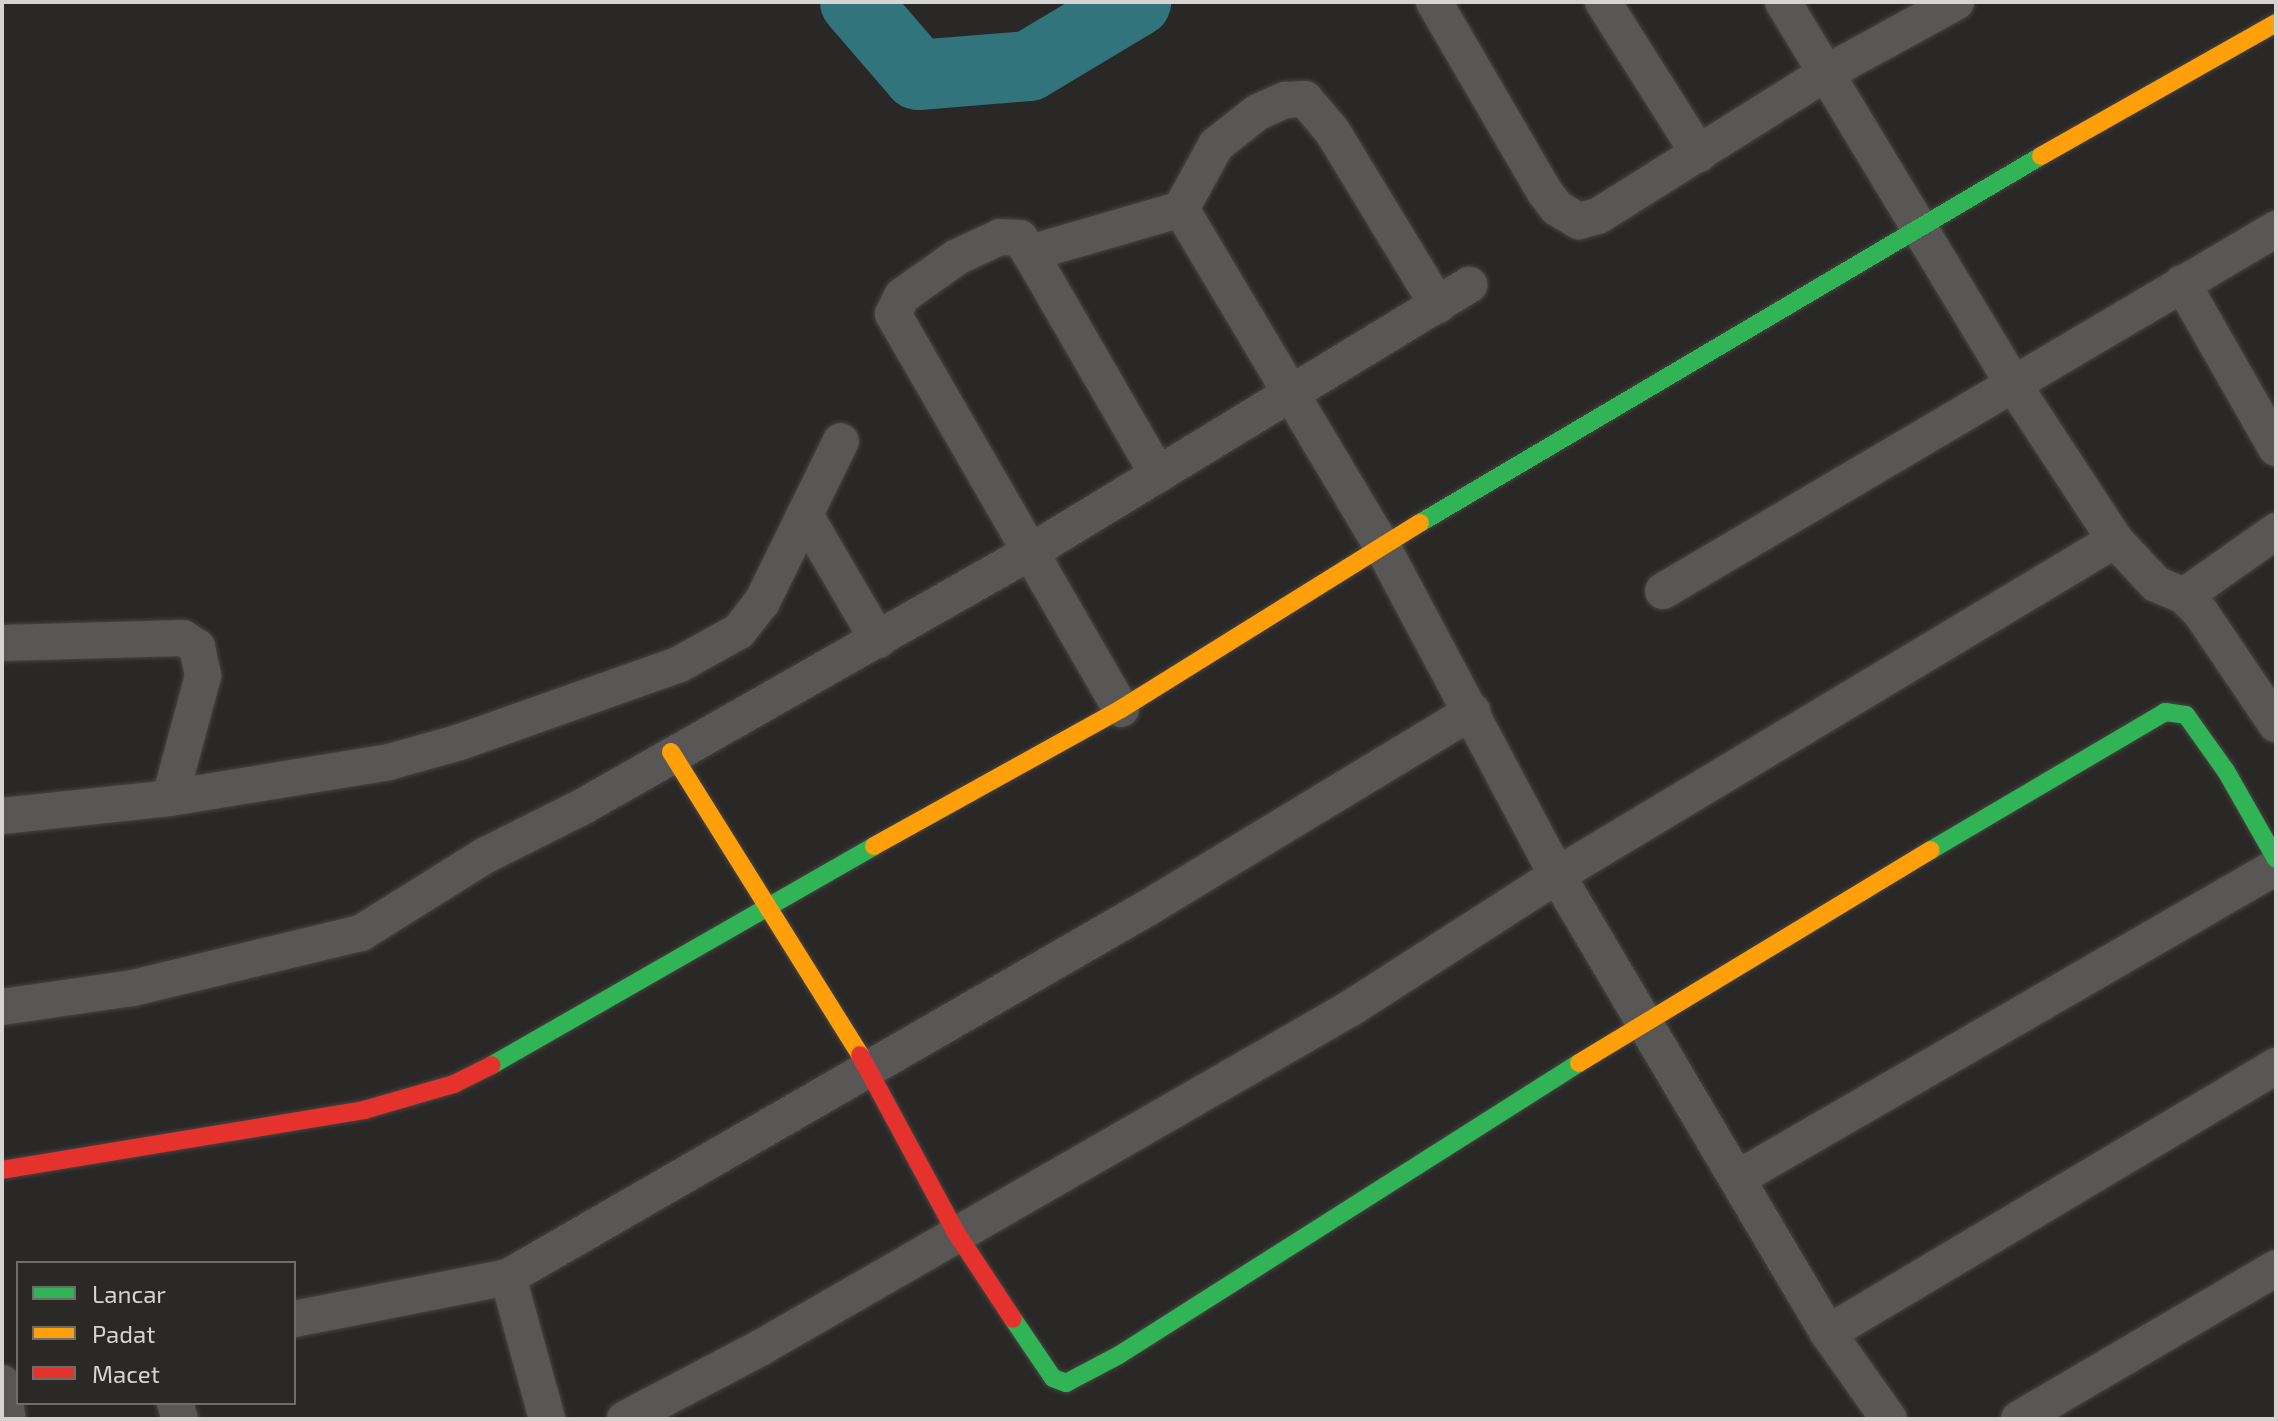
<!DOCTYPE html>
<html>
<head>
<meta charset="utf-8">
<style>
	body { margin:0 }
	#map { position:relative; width:2278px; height:1421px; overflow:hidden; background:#2a2826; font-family:"Exo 2",sans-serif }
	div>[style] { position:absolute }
	.river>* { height:70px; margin:-35px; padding:0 35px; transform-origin:35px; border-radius:35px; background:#31747c }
	.roads { filter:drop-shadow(0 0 2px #464442) drop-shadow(0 0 2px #464442) }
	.street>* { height:36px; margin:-18px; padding:0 18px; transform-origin:18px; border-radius:18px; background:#585755 }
	.fast>* { height:18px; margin:-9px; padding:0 9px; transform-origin:9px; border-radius:9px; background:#30b455 }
	.slow>* { height:18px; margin:-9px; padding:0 9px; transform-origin:9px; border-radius:9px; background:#ff9f0a }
	.jam>* { height:18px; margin:-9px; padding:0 9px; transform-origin:9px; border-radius:9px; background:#e5322d }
	span { translate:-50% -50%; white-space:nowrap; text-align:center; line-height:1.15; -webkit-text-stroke:7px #2b2925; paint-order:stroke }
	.frame { position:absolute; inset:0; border:4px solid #d6d4d2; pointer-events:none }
	.legend { position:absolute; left:16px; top:1261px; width:280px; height:144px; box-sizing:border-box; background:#2b2925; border:2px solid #6f6d6a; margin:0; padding:10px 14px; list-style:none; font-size:24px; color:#d6d4d2 }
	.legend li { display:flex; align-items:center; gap:16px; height:40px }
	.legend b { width:40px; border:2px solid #6f6d6a }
</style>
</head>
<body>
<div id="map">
	<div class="river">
		<i style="left:855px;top:2px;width:96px;rotate:49.2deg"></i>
		<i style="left:918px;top:75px;width:111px;rotate:-4.6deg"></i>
		<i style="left:1029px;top:66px;width:125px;rotate:-30.9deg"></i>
	</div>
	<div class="roads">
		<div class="street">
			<i style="left:1434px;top:2px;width:219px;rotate:59.8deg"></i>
			<i style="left:1544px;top:191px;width:21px;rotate:53deg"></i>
			<i style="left:1557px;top:208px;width:26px;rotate:31deg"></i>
			<i style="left:1579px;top:221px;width:20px;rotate:-15deg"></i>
			<i style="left:1598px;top:216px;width:271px;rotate:-32.1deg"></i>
			<i style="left:1828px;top:72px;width:146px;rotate:-28.7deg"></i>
			<i style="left:1603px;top:2px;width:180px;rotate:57.7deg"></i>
			<i style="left:1783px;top:2px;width:446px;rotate:58.9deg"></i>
			<i style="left:2013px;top:384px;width:186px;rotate:56.8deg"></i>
			<i style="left:2115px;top:540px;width:60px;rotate:47deg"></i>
			<i style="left:2156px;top:584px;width:30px;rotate:23deg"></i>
			<i style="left:2184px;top:596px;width:24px;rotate:45deg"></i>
			<i style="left:2201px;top:613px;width:134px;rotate:56deg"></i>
			<i style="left:1181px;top:209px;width:73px;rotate:-61.3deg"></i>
			<i style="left:1216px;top:145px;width:53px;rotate:-38.2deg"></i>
			<i style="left:1258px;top:112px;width:30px;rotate:-24deg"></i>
			<i style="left:1285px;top:100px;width:20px;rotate:-3deg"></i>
			<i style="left:1305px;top:99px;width:42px;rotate:49.8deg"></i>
			<i style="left:1332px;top:131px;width:204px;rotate:58.7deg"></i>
			<i style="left:1030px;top:253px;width:256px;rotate:60deg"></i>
			<i style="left:2182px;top:283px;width:190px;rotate:60.3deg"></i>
			<i style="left:805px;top:515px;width:145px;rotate:59.7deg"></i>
			<i style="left:1663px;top:591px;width:712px;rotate:-30.56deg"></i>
			<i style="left:2184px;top:596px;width:113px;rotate:-35.2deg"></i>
			<i style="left:2px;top:643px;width:181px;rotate:-1.6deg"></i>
			<i style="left:183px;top:638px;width:17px;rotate:33deg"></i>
			<i style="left:197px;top:647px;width:30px;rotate:78deg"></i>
			<i style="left:203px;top:676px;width:126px;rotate:105.1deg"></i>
			<i style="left:1121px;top:709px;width:456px;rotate:-120deg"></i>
			<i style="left:893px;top:314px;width:20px;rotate:-63deg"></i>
			<i style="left:902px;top:296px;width:67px;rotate:-35.3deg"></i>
			<i style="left:957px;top:257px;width:47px;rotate:-24.9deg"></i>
			<i style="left:1000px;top:237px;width:20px;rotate:3deg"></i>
			<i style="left:1020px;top:238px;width:18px;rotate:56deg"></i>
			<i style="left:1030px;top:253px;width:157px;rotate:-16.2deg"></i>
			<i style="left:1181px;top:209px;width:392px;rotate:59.2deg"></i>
			<i style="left:1382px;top:546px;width:373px;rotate:62deg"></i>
			<i style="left:1557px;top:875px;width:532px;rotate:59.39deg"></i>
			<i style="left:1828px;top:1333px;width:105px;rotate:54.7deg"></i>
			<i style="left:2px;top:816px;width:169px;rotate:-6.1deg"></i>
			<i style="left:170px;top:798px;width:222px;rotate:-9.3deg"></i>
			<i style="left:389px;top:762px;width:74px;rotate:-15.7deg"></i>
			<i style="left:460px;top:742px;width:231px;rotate:-19.5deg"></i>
			<i style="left:678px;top:665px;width:70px;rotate:-29.1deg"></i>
			<i style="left:739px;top:631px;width:37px;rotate:-52deg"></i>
			<i style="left:762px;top:602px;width:179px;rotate:-63.9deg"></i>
			<i style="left:2px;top:1007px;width:132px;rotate:-8.3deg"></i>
			<i style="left:133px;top:988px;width:235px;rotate:-13.6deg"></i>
			<i style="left:361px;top:933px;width:147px;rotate:-32deg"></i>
			<i style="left:486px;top:855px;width:107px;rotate:-26.6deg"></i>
			<i style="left:582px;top:807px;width:518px;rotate:-29.64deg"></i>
			<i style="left:1032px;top:551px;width:512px;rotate:-31.33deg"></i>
			<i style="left:1738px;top:1178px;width:621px;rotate:-30.03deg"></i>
			<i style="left:508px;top:1277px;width:147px;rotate:74.6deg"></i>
			<i style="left:294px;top:1319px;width:218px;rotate:-11.1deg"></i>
			<i style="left:508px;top:1277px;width:740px;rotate:-29.99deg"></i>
			<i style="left:1149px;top:907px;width:378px;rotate:-31.2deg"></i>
			<i style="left:1828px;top:1333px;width:522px;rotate:-30.79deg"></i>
			<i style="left:2px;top:1383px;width:36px;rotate:81deg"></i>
			<i style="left:175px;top:1403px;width:17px;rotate:73deg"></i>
			<i style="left:625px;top:1419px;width:153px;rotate:-27.7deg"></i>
			<i style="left:760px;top:1348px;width:682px;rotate:-29.91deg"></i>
			<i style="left:1351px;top:1008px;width:245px;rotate:-32.8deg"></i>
			<i style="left:1557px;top:875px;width:651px;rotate:-30.98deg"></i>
			<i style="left:2019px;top:1419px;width:298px;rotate:-30.4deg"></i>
		</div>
		<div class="fast">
			<i style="left:1420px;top:523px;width:721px;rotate:-30.58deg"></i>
			<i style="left:1931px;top:850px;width:272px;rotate:-30.5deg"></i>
			<i style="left:2165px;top:712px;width:21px;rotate:8deg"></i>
			<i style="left:2186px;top:715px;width:69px;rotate:54.5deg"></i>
			<i style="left:2226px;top:771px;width:101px;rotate:60.4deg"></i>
			<i style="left:492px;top:1065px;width:440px;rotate:-29.8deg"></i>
			<i style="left:1013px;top:1319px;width:71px;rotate:55.9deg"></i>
			<i style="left:1053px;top:1378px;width:14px;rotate:21deg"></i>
			<i style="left:1066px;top:1383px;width:60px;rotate:-27.8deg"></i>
			<i style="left:1119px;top:1355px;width:545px;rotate:-32.41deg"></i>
		</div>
		<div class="slow">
			<i style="left:2041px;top:156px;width:270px;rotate:-29.5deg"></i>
			<i style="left:671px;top:752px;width:357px;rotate:58deg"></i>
			<i style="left:874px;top:846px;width:282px;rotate:-29deg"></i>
			<i style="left:1121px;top:709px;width:352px;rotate:-31.9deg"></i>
			<i style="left:1579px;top:1063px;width:411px;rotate:-31.2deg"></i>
		</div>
		<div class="jam">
			<i style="left:860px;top:1055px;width:200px;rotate:61.6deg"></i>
			<i style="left:955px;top:1231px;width:105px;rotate:56.6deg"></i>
			<i style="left:2px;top:1170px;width:367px;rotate:-9.4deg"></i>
			<i style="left:364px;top:1110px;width:94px;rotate:-16.1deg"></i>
			<i style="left:454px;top:1084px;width:42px;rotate:-26.6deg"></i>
		</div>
	</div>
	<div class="frame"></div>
	<ul class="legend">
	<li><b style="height:10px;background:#30b455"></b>Lancar</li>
	<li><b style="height:10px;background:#ff9f0a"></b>Padat</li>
	<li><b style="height:10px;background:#e5322d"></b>Macet</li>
	</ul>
</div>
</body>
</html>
